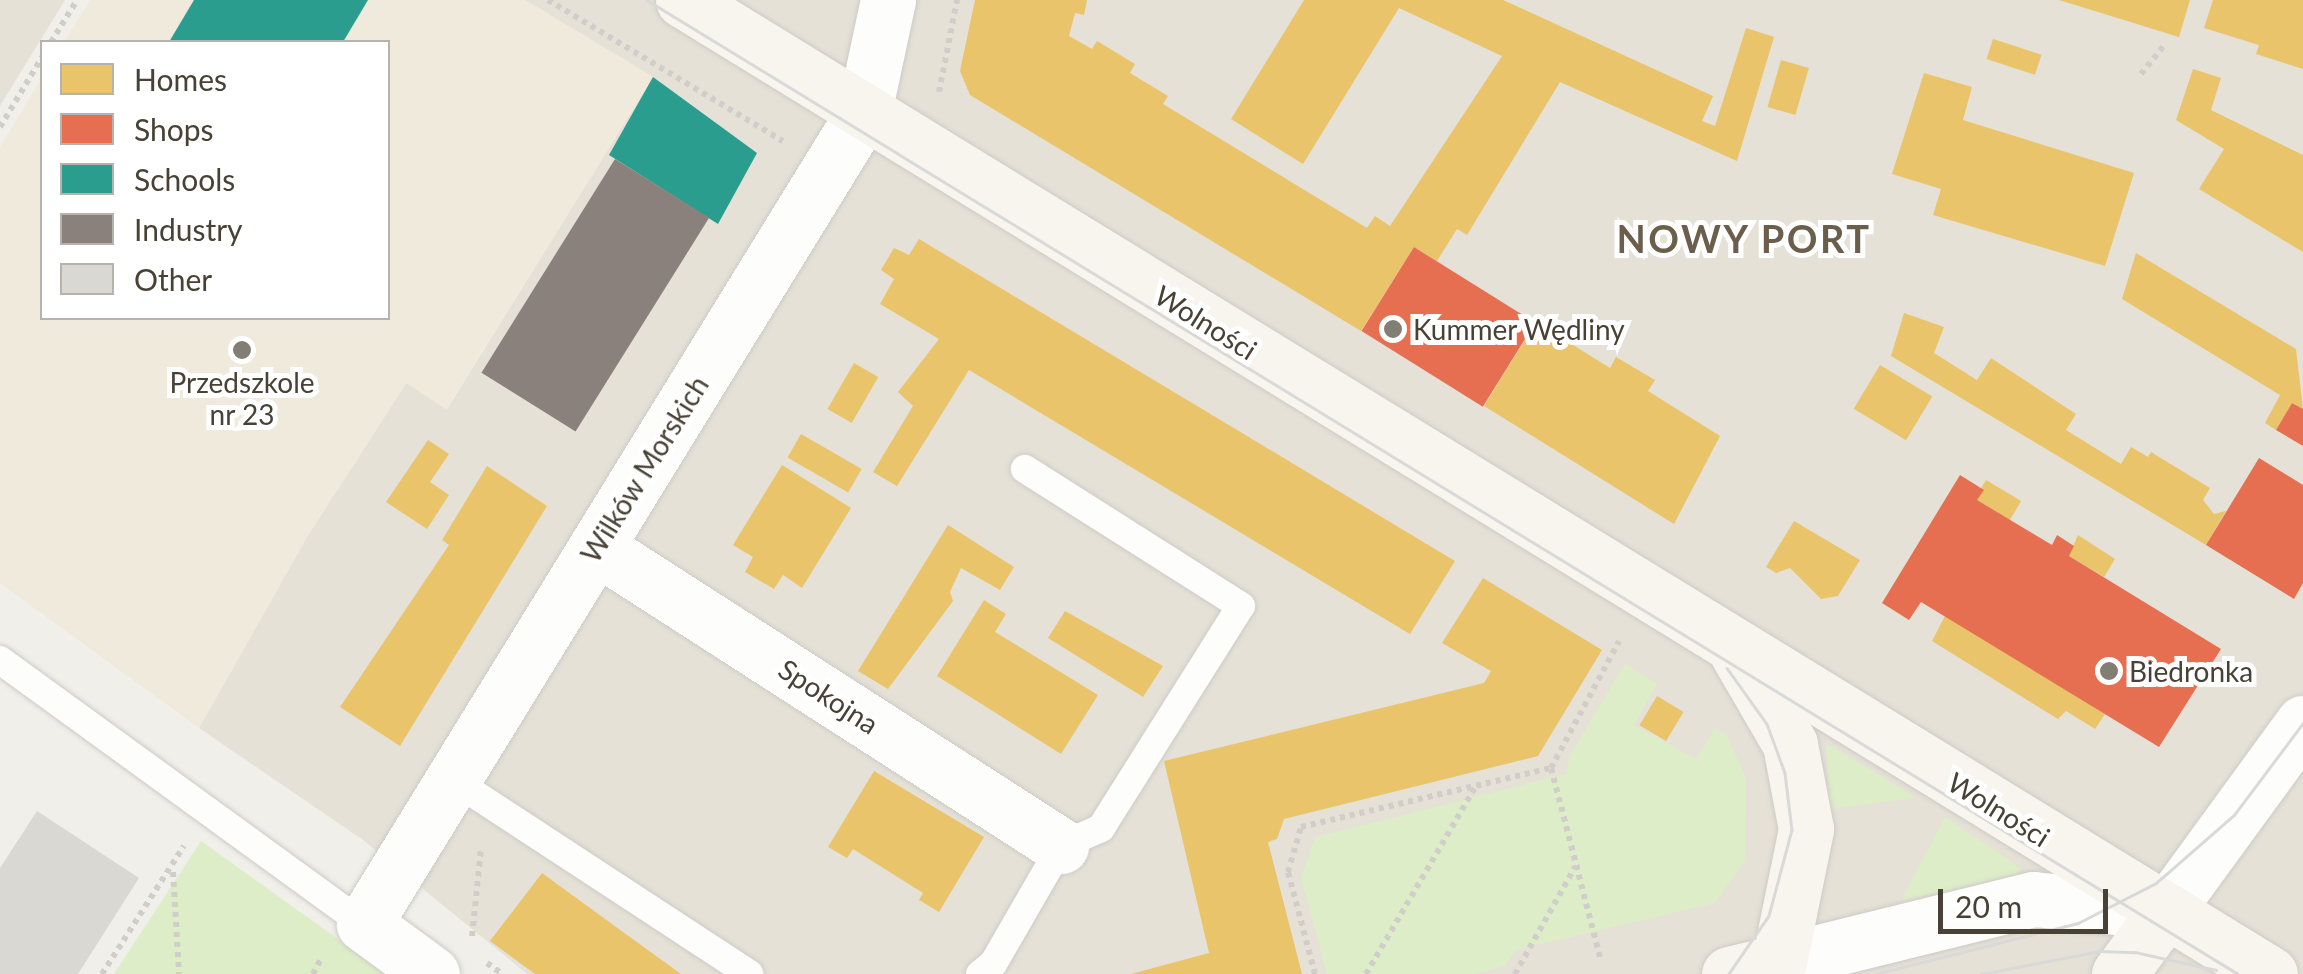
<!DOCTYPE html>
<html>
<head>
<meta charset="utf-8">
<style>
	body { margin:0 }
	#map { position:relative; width:2303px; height:974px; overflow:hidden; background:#f0efea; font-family:Lato,sans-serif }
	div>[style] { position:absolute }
	.residential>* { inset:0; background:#e5e1d7 }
	.education>* { inset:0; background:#efeadb }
	.green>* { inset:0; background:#ddedc8 }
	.homes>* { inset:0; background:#e9c46a; transform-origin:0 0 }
	.shops>* { inset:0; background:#e76f51; transform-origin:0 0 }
	.schools>* { inset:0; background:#2a9d8f }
	.industry>* { inset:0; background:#8a817c; transform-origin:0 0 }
	.building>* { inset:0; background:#dad8d2 }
	.path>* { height:6px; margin-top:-3px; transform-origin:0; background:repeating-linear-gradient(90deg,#d1ceca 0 5px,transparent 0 10px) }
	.roads { filter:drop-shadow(0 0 2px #cdcbc6) drop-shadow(0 0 2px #cdcbc6) }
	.lane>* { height:28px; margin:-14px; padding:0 14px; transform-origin:14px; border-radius:14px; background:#fdfdfc }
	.street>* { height:55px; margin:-27.5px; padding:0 27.5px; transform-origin:27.5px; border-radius:27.5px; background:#fdfdfc }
	.secondary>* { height:55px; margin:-27.5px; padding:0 27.5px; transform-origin:27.5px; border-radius:27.5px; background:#f7f5ee }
	.tram>* { height:2.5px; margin:-1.25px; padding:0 1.25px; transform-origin:1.25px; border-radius:1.25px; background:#d9d9d8 }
	.dots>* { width:28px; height:28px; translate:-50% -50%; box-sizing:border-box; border:5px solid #fff; border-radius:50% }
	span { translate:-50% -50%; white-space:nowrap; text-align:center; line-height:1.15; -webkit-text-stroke:10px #fff; paint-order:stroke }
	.street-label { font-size:28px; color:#484135 }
	.poi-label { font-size:28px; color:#484135 }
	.left { translate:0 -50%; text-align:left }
	.district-label { font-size:38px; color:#6b5f4b; font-weight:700; letter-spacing:2.5px }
	.legend { position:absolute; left:40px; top:40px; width:350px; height:280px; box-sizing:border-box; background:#fff; border:2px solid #b6b3ae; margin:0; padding:12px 18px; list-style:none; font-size:30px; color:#484135 }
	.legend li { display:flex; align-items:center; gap:20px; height:50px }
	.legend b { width:50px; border:2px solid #b6b3ae }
	.scale { position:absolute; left:1938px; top:889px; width:170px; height:45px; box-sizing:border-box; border:5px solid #484135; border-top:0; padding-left:12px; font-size:30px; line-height:35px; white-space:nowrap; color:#484135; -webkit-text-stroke:8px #fff; paint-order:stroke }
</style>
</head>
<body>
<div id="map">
	<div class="residential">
		<i style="clip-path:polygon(0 0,65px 0,0 106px)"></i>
		<i style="clip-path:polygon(525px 0,2303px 0,2303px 974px,527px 974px,363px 840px,199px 728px,307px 537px,407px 382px,447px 409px,653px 77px)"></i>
	</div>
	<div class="education">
		<i style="clip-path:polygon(90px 0,525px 0,653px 77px,446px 409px,406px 383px,307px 537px,199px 728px,0 583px,0 147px,42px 78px,42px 318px,388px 318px,388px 42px,64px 42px)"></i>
	</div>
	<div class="green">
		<i style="clip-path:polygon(1625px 664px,1657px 684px,1634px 725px,1696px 759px,1715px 729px,1726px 734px,1746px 778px,1745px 860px,1715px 903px,1516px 950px,1505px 966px,1475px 974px,1327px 974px,1301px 878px,1315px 837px,1566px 774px,1570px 755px)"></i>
		<i style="clip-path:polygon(1826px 746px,1832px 746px,1916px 798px,1830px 809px)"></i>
		<i style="clip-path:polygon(1945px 817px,2021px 868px,2016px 875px,1901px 901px)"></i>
		<i style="clip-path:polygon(201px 841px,387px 974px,114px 974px)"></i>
	</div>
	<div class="homes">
		<i style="clip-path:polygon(975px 0,1087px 0,1084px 15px,1075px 13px,1069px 36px,1092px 49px,1097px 41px,1135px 64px,1130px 73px,1168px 96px,1163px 104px,1367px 228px,1375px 216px,1390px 226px,1502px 56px,1399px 8px,1303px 164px,1231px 119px,1304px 0,1503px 0,1713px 96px,1702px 121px,1715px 126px,1746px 28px,1774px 37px,1737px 161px,1560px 82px,1467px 235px,1457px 229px,1437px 261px,1414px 247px,1361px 331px,970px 95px,960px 71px)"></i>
		<i style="clip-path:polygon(2059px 0,2190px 0,2179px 37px)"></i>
		<i style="clip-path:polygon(2213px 0,2303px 0,2303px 69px,2256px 54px,2259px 45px,2204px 28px)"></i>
		<i style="left:1993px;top:39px;width:51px;height:21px;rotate:18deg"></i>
		<i style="left:1781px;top:60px;width:29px;height:49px;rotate:16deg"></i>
		<i style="clip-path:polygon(2193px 69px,2221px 78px,2211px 110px,2303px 155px,2303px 252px,2199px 189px,2224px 149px,2176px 120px)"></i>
		<i style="clip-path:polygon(1924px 73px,1972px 87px,1963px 120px,2134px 173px,2105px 266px,1933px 215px,1941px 189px,1892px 174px)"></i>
		<i style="clip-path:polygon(919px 239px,1455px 561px,1410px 634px,969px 370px,897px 486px,873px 472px,913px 406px,898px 392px,939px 339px,880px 304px,894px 279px,881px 270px,894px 248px,909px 255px)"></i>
		<i style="clip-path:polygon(2136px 253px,2296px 349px,2303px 409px,2292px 403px,2276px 430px,2265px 423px,2280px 395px,2122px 299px)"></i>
		<i style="clip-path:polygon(1904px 313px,1944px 327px,1934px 353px,1977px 380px,1991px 358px,2076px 414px,2066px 430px,2121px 464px,2131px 447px,2148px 457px,2151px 452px,2210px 488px,2203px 500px,2214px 514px,2226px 511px,2206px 545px,1891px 356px)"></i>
		<i style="clip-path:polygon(1536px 322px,1610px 368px,1616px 357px,1655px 380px,1648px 391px,1720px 436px,1674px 524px,1484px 406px)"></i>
		<i style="left:854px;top:363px;width:28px;height:53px;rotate:30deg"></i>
		<i style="left:1880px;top:365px;width:61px;height:51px;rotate:31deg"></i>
		<i style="left:801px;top:434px;width:70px;height:27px;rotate:30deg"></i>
		<i style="clip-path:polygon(428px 440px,449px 454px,430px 482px,449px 495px,427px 529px,386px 502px)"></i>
		<i style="clip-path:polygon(782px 465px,851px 508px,802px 588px,783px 575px,774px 589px,745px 572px,753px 557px,733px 545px)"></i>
		<i style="clip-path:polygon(487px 466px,547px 506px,400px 746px,340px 707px,449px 545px,442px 540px)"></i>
		<i style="left:1986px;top:480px;width:41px;height:22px;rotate:31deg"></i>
		<i style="clip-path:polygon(1794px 521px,1860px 560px,1838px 596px,1821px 599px,1790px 568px,1776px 573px,1766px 567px)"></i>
		<i style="clip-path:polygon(948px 525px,1014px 567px,1000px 590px,961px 568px,950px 592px,953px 601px,888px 689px,858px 671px)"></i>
		<i style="clip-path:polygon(2078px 535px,2115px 559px,2104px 577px,2069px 556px)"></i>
		<i style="clip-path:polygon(1483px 578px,1602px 650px,1538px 756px,1284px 819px,1277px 839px,1268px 842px,1302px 974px,1131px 974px,1209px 953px,1164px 761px,1484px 683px,1491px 671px,1442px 643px)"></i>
		<i style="clip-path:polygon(984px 600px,1006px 614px,995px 632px,1098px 695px,1061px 754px,937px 676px)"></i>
		<i style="clip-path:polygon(1065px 611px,1163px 666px,1143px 697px,1048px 638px)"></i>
		<i style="clip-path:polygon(1945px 616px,2105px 714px,2095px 729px,2066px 711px,2058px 719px,1932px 641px)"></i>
		<i style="left:1657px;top:696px;width:31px;height:34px;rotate:31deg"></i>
		<i style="clip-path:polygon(874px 771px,984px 837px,939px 912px,919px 900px,923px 893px,853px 849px,847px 858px,828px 847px)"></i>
		<i style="clip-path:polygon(542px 873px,612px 924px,681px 974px,535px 974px,490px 941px)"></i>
	</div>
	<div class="shops">
		<i style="left:1414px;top:247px;width:143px;height:99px;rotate:32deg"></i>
		<i style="clip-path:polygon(2292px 403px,2303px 409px,2303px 446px,2276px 430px)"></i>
		<i style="clip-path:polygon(2259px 458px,2303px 485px,2303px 583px,2294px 599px,2206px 545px)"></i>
		<i style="clip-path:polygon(1960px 475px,1984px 490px,1977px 500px,2052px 545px,2057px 535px,2074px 546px,2069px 556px,2221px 649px,2159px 747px,1921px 602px,1909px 620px,1882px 603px)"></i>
	</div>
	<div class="schools">
		<i style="clip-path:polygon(194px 0,368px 0,343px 42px,169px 42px)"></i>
		<i style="clip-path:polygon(653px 77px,757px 153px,718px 224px,609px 155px)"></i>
	</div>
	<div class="industry">
		<i style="left:615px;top:159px;width:111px;height:252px;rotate:32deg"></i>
	</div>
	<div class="building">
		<i style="clip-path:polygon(37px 811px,139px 878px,78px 974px,0 974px,0 868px)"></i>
	</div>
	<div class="path">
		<i style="left:548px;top:0;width:274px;rotate:31deg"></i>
		<i style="left:51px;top:42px;width:49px;rotate:-58.2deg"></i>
		<i style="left:2141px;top:74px;width:38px;rotate:-51deg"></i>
		<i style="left:939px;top:92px;width:94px;rotate:-78.9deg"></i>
		<i style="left:0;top:127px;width:82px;rotate:-59deg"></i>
		<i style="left:173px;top:872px;width:102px;rotate:86.6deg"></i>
		<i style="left:472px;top:936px;width:87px;rotate:-84.1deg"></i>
		<i style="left:1600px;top:957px;width:195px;rotate:-104.5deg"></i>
		<i style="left:1551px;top:768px;width:144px;rotate:-61.8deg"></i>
		<i style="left:487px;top:963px;width:19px;rotate:36deg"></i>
		<i style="left:102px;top:974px;width:152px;rotate:-57.4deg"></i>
		<i style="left:313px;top:974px;width:19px;rotate:-62deg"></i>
		<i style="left:1315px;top:974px;width:106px;rotate:-104.8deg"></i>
		<i style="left:1288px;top:872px;width:47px;rotate:-73.9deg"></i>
		<i style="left:1301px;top:827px;width:257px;rotate:-13.3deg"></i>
		<i style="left:1366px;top:974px;width:218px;rotate:-59.7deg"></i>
		<i style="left:1515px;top:974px;width:123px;rotate:-60.7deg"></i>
	</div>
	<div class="roads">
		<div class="lane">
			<i style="left:0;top:660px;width:450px;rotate:36deg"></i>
			<i style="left:453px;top:780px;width:354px;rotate:33.2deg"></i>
			<i style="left:980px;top:974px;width:16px;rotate:-38deg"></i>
			<i style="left:993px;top:964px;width:136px;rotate:-60deg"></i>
			<i style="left:1061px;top:846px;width:44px;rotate:-24.2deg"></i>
			<i style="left:1101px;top:828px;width:262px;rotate:-57.8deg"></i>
			<i style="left:1241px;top:606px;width:256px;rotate:-147.6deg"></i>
		</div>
		<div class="street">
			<i style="left:596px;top:547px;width:553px;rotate:32.74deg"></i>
			<i style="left:1779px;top:962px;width:262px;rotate:-13.9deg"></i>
			<i style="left:2033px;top:899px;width:133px;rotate:5.6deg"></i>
			<i style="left:2165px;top:912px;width:234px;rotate:-53.9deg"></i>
			<i style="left:432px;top:974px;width:84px;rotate:-143.7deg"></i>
			<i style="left:364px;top:924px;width:954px;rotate:-58.38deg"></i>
			<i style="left:864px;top:112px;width:115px;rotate:-77.9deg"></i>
		</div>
		<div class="secondary">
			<i style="left:683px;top:0;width:1862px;rotate:31.54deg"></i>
			<i style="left:1729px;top:974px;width:51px;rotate:-13.5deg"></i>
			<i style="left:1779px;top:962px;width:136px;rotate:-78.5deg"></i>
			<i style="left:1806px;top:829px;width:86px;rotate:-100.7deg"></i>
			<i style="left:1790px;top:744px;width:105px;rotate:-120.2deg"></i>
			<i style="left:2119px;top:974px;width:77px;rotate:-53.4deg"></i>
		</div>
	</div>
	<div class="tram">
		<i style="left:647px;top:0;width:1865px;rotate:31.47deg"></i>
		<i style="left:1727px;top:668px;width:69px;rotate:54.5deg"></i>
		<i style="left:1767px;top:724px;width:52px;rotate:69.8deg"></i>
		<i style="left:1785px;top:773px;width:57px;rotate:83deg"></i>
		<i style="left:1792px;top:830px;width:89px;rotate:105deg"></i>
		<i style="left:1769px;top:916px;width:70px;rotate:124.6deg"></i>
		<i style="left:1875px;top:974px;width:209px;rotate:-14.1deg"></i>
		<i style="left:2078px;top:923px;width:88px;rotate:-27.1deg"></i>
		<i style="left:2156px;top:883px;width:103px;rotate:-41.1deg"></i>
		<i style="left:2234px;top:815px;width:115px;rotate:-53.1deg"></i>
		<i style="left:1981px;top:974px;width:121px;rotate:-10.9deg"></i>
		<i style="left:2100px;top:951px;width:35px;rotate:2deg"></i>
		<i style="left:2135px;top:952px;width:83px;rotate:12.5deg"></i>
	</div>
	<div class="dots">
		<i style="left:1393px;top:329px;background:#837e74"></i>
		<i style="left:242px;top:350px;background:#837e74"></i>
		<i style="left:2109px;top:671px;background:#837e74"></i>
	</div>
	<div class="street-label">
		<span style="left:1206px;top:322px;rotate:32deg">Wolności</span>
		<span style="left:644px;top:469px;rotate:-58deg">Wilków Morskich</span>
		<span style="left:829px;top:696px;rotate:33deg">Spokojna</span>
		<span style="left:1999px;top:809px;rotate:32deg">Wolności</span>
	</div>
	<div class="poi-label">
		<span class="left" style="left:1413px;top:329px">Kummer Wędliny</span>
		<span style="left:242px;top:398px">Przedszkole<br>nr 23</span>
		<span class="left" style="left:2129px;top:671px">Biedronka</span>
	</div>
	<div class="district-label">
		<span style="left:1744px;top:239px">NOWY PORT</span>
	</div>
	<ul class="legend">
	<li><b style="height:28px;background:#e9c46a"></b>Homes</li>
	<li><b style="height:28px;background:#e76f51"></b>Shops</li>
	<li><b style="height:28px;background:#2a9d8f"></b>Schools</li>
	<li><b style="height:28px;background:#8a817c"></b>Industry</li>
	<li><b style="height:28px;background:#dad8d2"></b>Other</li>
	</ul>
	<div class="scale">20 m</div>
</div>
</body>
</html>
